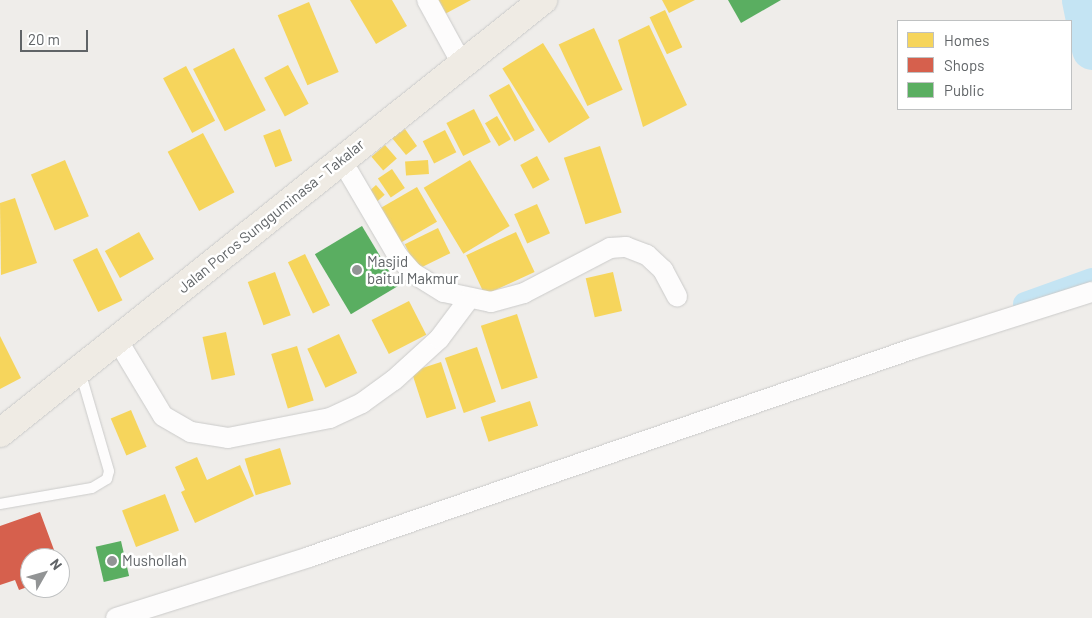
<!DOCTYPE html>
<html>
<head>
<meta charset="utf-8">
<style>
	body { margin:0 }
	#map { position:relative; width:1092px; height:618px; overflow:hidden; background:#efedea; font-family:Barlow,sans-serif }
	div>[style] { position:absolute }
	.homes>* { inset:0; background:#f6d55c; transform-origin:0 0 }
	.shops>* { inset:0; background:#d6604d }
	.public>* { inset:0; background:#5aae61; transform-origin:0 0 }
	.canal>* { height:24px; margin:-12px; padding:0 12px; transform-origin:12px; border-radius:12px; background:#c4e4f3 }
	.river>* { height:41px; margin:-20.5px; padding:0 20.5px; transform-origin:20.5px; border-radius:20.5px; background:#c4e4f3 }
	.roads { filter:drop-shadow(0 0 1px #cbcbca) drop-shadow(0 0 1px #cbcbca) }
	.lane>* { height:10px; margin:-5px; padding:0 5px; transform-origin:5px; border-radius:5px; background:#fdfcfc }
	.street>* { height:20px; margin:-10px; padding:0 10px; transform-origin:10px; border-radius:10px; background:#fdfcfc }
	.highway>* { height:28px; margin:-14px; padding:0 14px; transform-origin:14px; border-radius:14px; background:#efebe4 }
	.dots>* { width:14px; height:14px; translate:-50% -50%; box-sizing:border-box; border:2px solid #fff; border-radius:50% }
	span { translate:-50% -50%; white-space:nowrap; text-align:center; line-height:1.15; -webkit-text-stroke:5px #fff; paint-order:stroke }
	.street-label { font-size:15px; color:#606467 }
	.poi-label { font-size:15px; color:#606467 }
	.left { translate:0 -50%; text-align:left }
	.legend { position:absolute; left:897px; top:20px; width:175px; height:90px; box-sizing:border-box; background:#fff; border:1px solid #bfc1c2; margin:0; padding:6px 9px; list-style:none; font-size:15px; color:#606467 }
	.legend li { display:flex; align-items:center; gap:10px; height:25px }
	.legend b { width:25px; border:1px solid #bfc1c2 }
	.north { position:absolute; left:20px; top:548px; width:50px; height:50px; box-sizing:border-box; background:#fff; border:1px solid #bfc1c2; border-radius:50%; rotate:52deg; font-size:14px; font-weight:700; line-height:20px; text-align:center; color:#606467 }
	.north::after { content:''; display:block; margin:auto; width:18px; height:22px; background:#929495; clip-path:polygon(50% 0,100% 100%,50% 72%,0 100%) }
	.scale { position:absolute; left:20px; top:30px; width:68px; height:22px; box-sizing:border-box; border:2px solid #606467; border-top:0; padding-left:6px; font-size:15px; line-height:18px; white-space:nowrap; color:#606467; -webkit-text-stroke:4px #fff; paint-order:stroke }
</style>
</head>
<body>
<div id="map">
	<div class="homes">
		<i style="clip-path:polygon(350px 0,392px 0,407px 26px,376px 44px)"></i>
		<i style="clip-path:polygon(434px 0,471px 0,443px 15px)"></i>
		<i style="clip-path:polygon(662px 0,695px 0,669px 13px)"></i>
		<i style="left:309px;top:2px;width:76px;height:34px;rotate:67deg"></i>
		<i style="left:665px;top:10px;width:41px;height:17px;rotate:65deg"></i>
		<i style="clip-path:polygon(649px 25px,687px 105px,643px 127px,618px 40px)"></i>
		<i style="left:594px;top:28px;width:68px;height:39px;rotate:65deg"></i>
		<i style="left:543px;top:43px;width:88px;height:48px;rotate:58deg"></i>
		<i style="left:234px;top:48px;width:70px;height:46px;rotate:63deg"></i>
		<i style="left:288px;top:65px;width:44px;height:27px;rotate:62deg"></i>
		<i style="left:186px;top:66px;width:62px;height:26px;rotate:62deg"></i>
		<i style="left:509px;top:84px;width:53px;height:23px;rotate:61deg"></i>
		<i style="left:474px;top:109px;width:37px;height:31px;rotate:63deg"></i>
		<i style="left:497px;top:116px;width:27px;height:14px;rotate:59deg"></i>
		<i style="left:280px;top:129px;width:34px;height:18px;rotate:69deg"></i>
		<i style="clip-path:polygon(405px 129px,417px 146px,406px 155px,392px 138px)"></i>
		<i style="left:445px;top:130px;width:25px;height:25px;rotate:63deg"></i>
		<i style="left:203px;top:133px;width:67px;height:40px;rotate:62deg"></i>
		<i style="left:385px;top:145px;width:18px;height:18px;rotate:49deg"></i>
		<i style="left:600px;top:146px;width:70px;height:38px;rotate:72deg"></i>
		<i style="left:537px;top:156px;width:27px;height:19px;rotate:62deg"></i>
		<i style="left:65px;top:160px;width:61px;height:37px;rotate:67deg"></i>
		<i style="left:428px;top:160px;width:14px;height:23px;rotate:86deg"></i>
		<i style="left:470px;top:160px;width:77px;height:54px;rotate:59deg"></i>
		<i style="left:392px;top:169px;width:23px;height:17px;rotate:56deg"></i>
		<i style="left:376px;top:185px;width:13px;height:12px;rotate:48deg"></i>
		<i style="left:417px;top:187px;width:40px;height:43px;rotate:60deg"></i>
		<i style="clip-path:polygon(15px 198px,37px 263px,1px 275px,0 203px)"></i>
		<i style="left:537px;top:204px;width:32px;height:25px;rotate:66deg"></i>
		<i style="left:438px;top:228px;width:28px;height:37px;rotate:64deg"></i>
		<i style="left:139px;top:232px;width:31px;height:39px;rotate:61deg"></i>
		<i style="left:516px;top:232px;width:44px;height:55px;rotate:65deg"></i>
		<i style="left:97px;top:248px;width:58px;height:27px;rotate:64deg"></i>
		<i style="left:305px;top:254px;width:57px;height:19px;rotate:64deg"></i>
		<i style="left:275px;top:272px;width:46px;height:29px;rotate:70deg"></i>
		<i style="left:613px;top:272px;width:40px;height:28px;rotate:77deg"></i>
		<i style="left:409px;top:301px;width:38px;height:42px;rotate:63deg"></i>
		<i style="left:517px;top:314px;width:67px;height:38px;rotate:72deg"></i>
		<i style="left:226px;top:332px;width:44px;height:24px;rotate:78deg"></i>
		<i style="left:339px;top:334px;width:43px;height:35px;rotate:65deg"></i>
		<i style="clip-path:polygon(0 336px,21px 378px,0 389px)"></i>
		<i style="left:297px;top:346px;width:57px;height:27px;rotate:73deg"></i>
		<i style="left:477px;top:347px;width:58px;height:34px;rotate:71deg"></i>
		<i style="left:441px;top:362px;width:49px;height:31px;rotate:72deg"></i>
		<i style="left:530px;top:401px;width:26px;height:52px;rotate:72deg"></i>
		<i style="left:131px;top:410px;width:40px;height:22px;rotate:67deg"></i>
		<i style="left:280px;top:448px;width:38px;height:37px;rotate:73deg"></i>
		<i style="clip-path:polygon(197px 457px,207px 480px,240px 465px,254px 496px,195px 523px,181px 492px,185px 490px,175px 467px)"></i>
		<i style="left:165px;top:494px;width:39px;height:46px;rotate:69deg"></i>
	</div>
	<div class="shops">
		<i style="clip-path:polygon(40px 512px,57px 558px,30px 558px,30px 586px,19px 590px,15px 580px,0 585px,0 526px)"></i>
	</div>
	<div class="public">
		<i style="clip-path:polygon(728px 0,781px 0,741px 23px)"></i>
		<i style="left:362px;top:226px;width:70px;height:55px;rotate:59deg"></i>
		<i style="left:121px;top:541px;width:36px;height:26px;rotate:77deg"></i>
	</div>
	<div class="canal">
		<i style="left:1025px;top:304px;width:71px;rotate:-19.7deg"></i>
	</div>
	<div class="river">
		<i style="left:1082px;top:0;width:50px;rotate:78.5deg"></i>
	</div>
	<div class="roads">
		<div class="lane">
			<i style="left:0;top:504px;width:93px;rotate:-9.9deg"></i>
			<i style="left:92px;top:488px;width:17px;rotate:-31deg"></i>
			<i style="left:107px;top:479px;width:8px;rotate:-76deg"></i>
			<i style="left:109px;top:471px;width:104px;rotate:-106.2deg"></i>
		</div>
		<div class="street">
			<i style="left:427px;top:0;width:73px;rotate:61.3deg"></i>
			<i style="left:341px;top:159px;width:113px;rotate:59.6deg"></i>
			<i style="left:398px;top:256px;width:23px;rotate:49deg"></i>
			<i style="left:413px;top:273px;width:36px;rotate:32deg"></i>
			<i style="left:444px;top:292px;width:48px;rotate:12deg"></i>
			<i style="left:491px;top:302px;width:34px;rotate:-15deg"></i>
			<i style="left:524px;top:293px;width:97px;rotate:-27.6deg"></i>
			<i style="left:610px;top:248px;width:16px;rotate:-4deg"></i>
			<i style="left:626px;top:247px;width:22px;rotate:21deg"></i>
			<i style="left:647px;top:255px;width:22px;rotate:43deg"></i>
			<i style="left:663px;top:270px;width:30px;rotate:62deg"></i>
			<i style="left:118px;top:341px;width:87px;rotate:59deg"></i>
			<i style="left:163px;top:416px;width:32px;rotate:30deg"></i>
			<i style="left:191px;top:432px;width:37px;rotate:9deg"></i>
			<i style="left:228px;top:438px;width:104px;rotate:-11.1deg"></i>
			<i style="left:330px;top:418px;width:35px;rotate:-25deg"></i>
			<i style="left:362px;top:403px;width:39px;rotate:-36deg"></i>
			<i style="left:394px;top:380px;width:61px;rotate:-42.3deg"></i>
			<i style="left:439px;top:339px;width:50px;rotate:-53.1deg"></i>
			<i style="left:116px;top:618px;width:202px;rotate:-17.5deg"></i>
			<i style="left:309px;top:557px;width:638px;rotate:-19.03deg"></i>
			<i style="left:912px;top:349px;width:189px;rotate:-17.6deg"></i>
		</div>
		<div class="highway">
			<i style="left:0;top:433px;width:695px;rotate:-38.57deg"></i>
		</div>
	</div>
	<div class="dots">
		<i style="left:357px;top:270px;background:#929495"></i>
		<i style="left:112px;top:561px;background:#929495"></i>
	</div>
	<div class="street-label">
		<span style="left:271px;top:216px;rotate:-39deg">Jalan Poros Sungguminasa - Takalar</span>
	</div>
	<div class="poi-label">
		<span class="left" style="left:367px;top:270px">Masjid<br>baitul Makmur</span>
		<span class="left" style="left:122px;top:561px">Mushollah</span>
	</div>
	<ul class="legend">
	<li><b style="height:14px;background:#f6d55c"></b>Homes</li>
	<li><b style="height:14px;background:#d6604d"></b>Shops</li>
	<li><b style="height:14px;background:#5aae61"></b>Public</li>
	</ul>
	<div class="north">N</div>
	<div class="scale">20 m</div>
</div>
</body>
</html>
